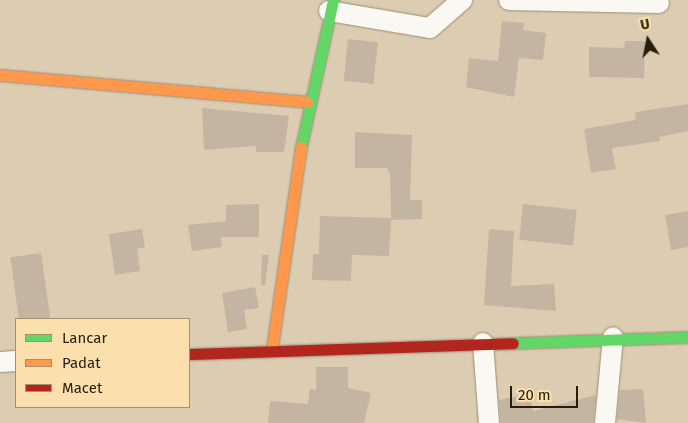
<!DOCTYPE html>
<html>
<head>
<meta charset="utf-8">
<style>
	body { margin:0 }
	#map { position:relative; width:688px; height:423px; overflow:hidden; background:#dccdb2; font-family:"Fira Sans",sans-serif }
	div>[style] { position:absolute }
	.building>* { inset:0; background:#c4b5a2; transform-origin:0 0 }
	.roads { filter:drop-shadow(0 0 1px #9b8f79) drop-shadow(0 0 1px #9b8f79) }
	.street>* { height:20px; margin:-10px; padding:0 10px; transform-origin:10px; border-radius:10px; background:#faf8f3 }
	.fast>* { height:11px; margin:-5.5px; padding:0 5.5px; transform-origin:5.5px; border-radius:5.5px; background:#63d668 }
	.slow>* { height:11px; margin:-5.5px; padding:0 5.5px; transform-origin:5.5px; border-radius:5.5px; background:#ff974d }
	.jam>* { height:11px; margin:-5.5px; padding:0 5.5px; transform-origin:5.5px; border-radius:5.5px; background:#b3261e }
	span { translate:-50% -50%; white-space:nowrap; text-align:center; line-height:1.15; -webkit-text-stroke:4px #fbdfad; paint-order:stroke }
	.legend { position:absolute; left:15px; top:318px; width:175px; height:90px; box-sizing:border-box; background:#fbdfad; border:1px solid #a6916b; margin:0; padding:6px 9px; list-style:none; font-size:15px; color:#271d09 }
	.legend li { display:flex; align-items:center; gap:10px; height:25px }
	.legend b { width:25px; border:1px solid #a6916b }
	.north { position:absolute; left:623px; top:15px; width:50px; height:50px; -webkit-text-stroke:4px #fbdfad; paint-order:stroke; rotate:349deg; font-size:14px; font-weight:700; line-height:20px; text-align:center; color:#271d09 }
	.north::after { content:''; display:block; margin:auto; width:18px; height:22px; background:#271d09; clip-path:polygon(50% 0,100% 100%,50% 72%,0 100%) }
	.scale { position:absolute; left:510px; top:386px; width:68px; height:22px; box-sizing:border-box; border:2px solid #271d09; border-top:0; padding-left:6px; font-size:15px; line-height:18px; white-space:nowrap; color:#271d09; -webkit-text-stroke:4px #fbdfad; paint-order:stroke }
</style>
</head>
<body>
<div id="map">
	<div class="building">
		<i style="clip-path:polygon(502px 21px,524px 23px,523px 30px,546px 33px,543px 60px,519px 58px,514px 97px,466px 87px,469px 58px,498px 61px)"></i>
		<i style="left:348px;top:39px;width:30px;height:42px;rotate:6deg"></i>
		<i style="clip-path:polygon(625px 41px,645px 41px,644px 78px,589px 77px,589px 47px,624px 48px)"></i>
		<i style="clip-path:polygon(688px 104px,688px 131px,659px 137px,660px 141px,612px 148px,616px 169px,591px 173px,584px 129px,636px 120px,635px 112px)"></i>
		<i style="clip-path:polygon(202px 108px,289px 116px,284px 152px,256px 152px,256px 146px,204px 150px)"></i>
		<i style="clip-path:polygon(355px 132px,412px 135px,410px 200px,422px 200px,422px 219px,391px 220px,390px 175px,387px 168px,355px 168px)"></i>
		<i style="clip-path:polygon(259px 204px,259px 237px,221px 237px,222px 247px,192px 251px,188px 225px,226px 221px,226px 205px)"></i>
		<i style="left:523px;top:204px;width:54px;height:36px;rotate:6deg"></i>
		<i style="clip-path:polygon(688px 211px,688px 247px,671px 250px,665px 215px)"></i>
		<i style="clip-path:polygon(320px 216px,391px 218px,389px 256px,352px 255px,351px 281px,312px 280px,313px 254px,319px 254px)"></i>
		<i style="clip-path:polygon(142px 229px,145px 247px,137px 249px,140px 271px,115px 275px,109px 234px)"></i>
		<i style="clip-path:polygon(489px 229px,514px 231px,511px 286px,554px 284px,556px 311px,484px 305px)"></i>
		<i style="left:41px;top:253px;width:67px;height:31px;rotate:82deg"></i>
		<i style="clip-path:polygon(262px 255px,269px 255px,265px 285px,261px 285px)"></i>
		<i style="clip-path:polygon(255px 287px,259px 308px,244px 310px,247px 329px,228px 332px,222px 293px)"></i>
		<i style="clip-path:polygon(316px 367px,348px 367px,348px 388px,371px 393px,364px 423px,268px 423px,270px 401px,308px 404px,310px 389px,316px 390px)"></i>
		<i style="clip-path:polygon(643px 389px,646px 423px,617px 419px,620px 390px)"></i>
		<i style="clip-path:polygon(530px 394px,533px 411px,596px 395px,593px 423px,501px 423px,499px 400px)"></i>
	</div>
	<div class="roads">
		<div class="street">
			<i style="left:509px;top:0;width:150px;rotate:1.1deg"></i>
			<i style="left:329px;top:11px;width:102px;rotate:9.6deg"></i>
			<i style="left:430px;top:28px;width:43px;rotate:-41.2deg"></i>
			<i style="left:483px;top:343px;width:80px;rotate:85.7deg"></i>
			<i style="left:0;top:362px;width:16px;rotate:-4deg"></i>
			<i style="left:605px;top:423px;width:86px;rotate:-84.7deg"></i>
		</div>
		<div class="fast">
			<i style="left:301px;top:147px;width:150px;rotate:-77.7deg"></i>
			<i style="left:513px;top:343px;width:175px;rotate:-2deg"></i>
		</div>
		<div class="slow">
			<i style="left:0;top:75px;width:308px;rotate:5deg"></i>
			<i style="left:272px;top:348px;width:203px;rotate:-81.8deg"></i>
		</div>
		<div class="jam">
			<i style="left:189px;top:354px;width:324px;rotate:-1.9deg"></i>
		</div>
	</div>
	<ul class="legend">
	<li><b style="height:6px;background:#63d668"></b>Lancar</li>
	<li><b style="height:6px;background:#ff974d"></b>Padat</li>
	<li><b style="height:6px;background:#b3261e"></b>Macet</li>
	</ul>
	<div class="north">U</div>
	<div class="scale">20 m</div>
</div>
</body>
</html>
